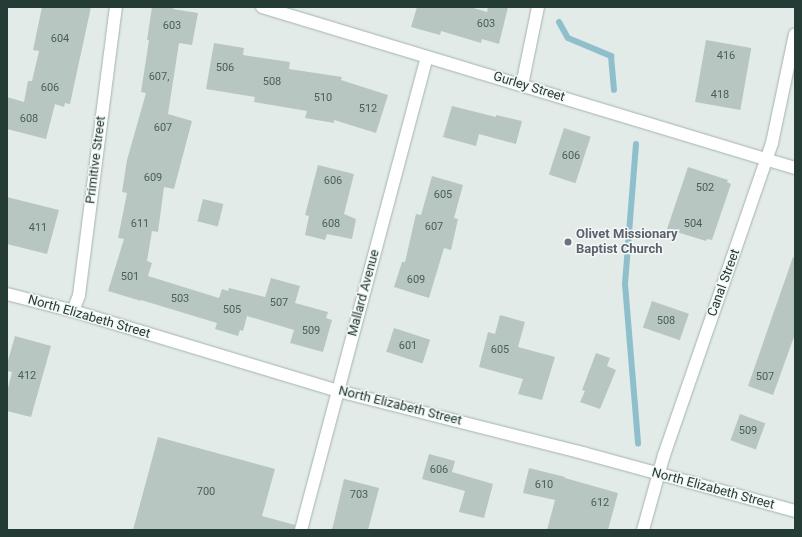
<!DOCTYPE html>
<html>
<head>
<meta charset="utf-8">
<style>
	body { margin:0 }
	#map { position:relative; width:802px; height:537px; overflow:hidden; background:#e2ebe8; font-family:Roboto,sans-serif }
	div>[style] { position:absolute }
	.stream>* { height:6px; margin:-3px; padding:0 3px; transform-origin:3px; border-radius:3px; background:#8fbfcb }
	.building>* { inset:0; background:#b8c6c1; transform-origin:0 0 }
	.roads { filter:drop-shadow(0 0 1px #a5b3af) drop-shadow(0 0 1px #a5b3af) }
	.minor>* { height:12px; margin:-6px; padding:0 6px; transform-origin:6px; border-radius:6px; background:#fff }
	.dots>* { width:11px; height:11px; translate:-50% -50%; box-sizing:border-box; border:2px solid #f3f8f6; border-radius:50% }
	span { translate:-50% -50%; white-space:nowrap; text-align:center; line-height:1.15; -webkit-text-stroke:3px #f3f8f6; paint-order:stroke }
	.number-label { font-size:11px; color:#495e59 }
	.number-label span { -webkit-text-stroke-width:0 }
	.street-label { font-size:13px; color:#243b36 }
	.worship-label { font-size:13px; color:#5b616d; font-weight:700 }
	.left { translate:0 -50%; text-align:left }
	.frame { position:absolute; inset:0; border:8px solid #243b36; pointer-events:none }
</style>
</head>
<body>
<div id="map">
	<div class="stream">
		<i style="left:559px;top:22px;width:18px;rotate:61deg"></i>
		<i style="left:568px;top:38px;width:47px;rotate:22.7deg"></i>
		<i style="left:611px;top:56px;width:34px;rotate:85deg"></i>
		<i style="left:636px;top:144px;width:140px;rotate:94.5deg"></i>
		<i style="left:625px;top:284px;width:160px;rotate:85.3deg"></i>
	</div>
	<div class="building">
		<i style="clip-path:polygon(42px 7px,91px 7px,70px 104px,65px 103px,64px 107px,55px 104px,46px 139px,7px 129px,7px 97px,24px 102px,28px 81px,32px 81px,39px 51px,33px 50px)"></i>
		<i style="clip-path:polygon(152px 7px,174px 7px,173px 9px,198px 13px,192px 45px,179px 43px,168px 114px,192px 121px,174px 189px,164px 187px,158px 232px,152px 231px,147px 261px,152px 263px,148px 276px,219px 298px,222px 289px,228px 291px,229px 288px,265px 297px,271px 278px,300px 286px,295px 303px,328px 312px,326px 318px,332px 320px,323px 352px,290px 343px,294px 330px,247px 316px,243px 331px,240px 330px,238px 336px,215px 329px,217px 323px,141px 300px,141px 301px,108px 291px,124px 239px,118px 238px,127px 193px,122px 192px,127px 160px,146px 93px,141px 92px,149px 40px,147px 40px)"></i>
		<i style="clip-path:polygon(417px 7px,470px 7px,487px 12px,488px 7px,508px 7px,499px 44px,482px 39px,481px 43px,441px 31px,440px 35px,411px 27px)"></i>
		<i style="left:706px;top:40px;width:46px;height:63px;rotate:10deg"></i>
		<i style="clip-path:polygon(214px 43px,244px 48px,243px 55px,290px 62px,289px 69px,342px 77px,341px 80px,388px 95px,376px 133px,334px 120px,334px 123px,305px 118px,307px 111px,254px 102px,255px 97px,206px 89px)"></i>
		<i style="clip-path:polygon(452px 106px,496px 117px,496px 115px,522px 121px,516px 144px,479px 134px,476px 146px,443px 137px)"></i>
		<i style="left:564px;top:128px;width:28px;height:49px;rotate:18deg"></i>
		<i style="clip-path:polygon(318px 165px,354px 174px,344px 214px,356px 219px,352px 239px,327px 234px,325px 240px,305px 235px,309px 216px,305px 215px)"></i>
		<i style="clip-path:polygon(688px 167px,728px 180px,727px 182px,731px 184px,712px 240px,707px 239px,706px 241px,667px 229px)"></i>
		<i style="clip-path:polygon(432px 176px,463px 185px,454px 218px,458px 219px,451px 250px,444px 248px,429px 298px,394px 287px,402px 262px,405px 262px,416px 214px,421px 215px)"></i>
		<i style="clip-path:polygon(7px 197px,59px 210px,47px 254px,7px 244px)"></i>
		<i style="left:203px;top:199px;width:21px;height:23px;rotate:14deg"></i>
		<i style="clip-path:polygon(793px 257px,795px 258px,795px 334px,773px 395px,748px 386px)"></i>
		<i style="left:652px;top:301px;width:39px;height:28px;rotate:19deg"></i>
		<i style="clip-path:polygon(500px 315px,525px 322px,518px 347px,555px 357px,542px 400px,518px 394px,523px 379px,479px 367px,488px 332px,495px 334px)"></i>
		<i style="left:394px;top:328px;width:38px;height:25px;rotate:18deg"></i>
		<i style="clip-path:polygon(15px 336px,51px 346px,31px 417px,7px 411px,7px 392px,12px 372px,7px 371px,7px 364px)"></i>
		<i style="clip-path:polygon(596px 353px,610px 358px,607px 366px,616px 370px,600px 409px,580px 402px,585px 391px,582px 390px)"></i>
		<i style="left:740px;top:414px;width:27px;height:28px;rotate:20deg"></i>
		<i style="clip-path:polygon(158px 437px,275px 469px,262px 516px,295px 525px,294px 530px,133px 530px)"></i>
		<i style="clip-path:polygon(429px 454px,455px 461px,452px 472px,493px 484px,484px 518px,459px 512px,465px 491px,422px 479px)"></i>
		<i style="clip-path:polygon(529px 468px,565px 477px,565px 478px,618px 493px,608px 530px,547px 530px,555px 500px,523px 493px)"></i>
		<i style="clip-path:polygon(344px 479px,379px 488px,368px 530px,332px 530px)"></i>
	</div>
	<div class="roads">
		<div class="minor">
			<i style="left:262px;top:7px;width:557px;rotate:16.81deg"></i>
			<i style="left:522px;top:85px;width:80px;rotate:-78.4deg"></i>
			<i style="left:7px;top:294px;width:68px;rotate:14.4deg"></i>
			<i style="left:73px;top:311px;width:277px;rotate:16.8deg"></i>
			<i style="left:338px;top:391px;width:253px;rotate:14.2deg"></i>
			<i style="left:583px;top:453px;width:220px;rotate:15.3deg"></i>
			<i style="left:73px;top:311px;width:17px;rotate:-69deg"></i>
			<i style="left:79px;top:295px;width:290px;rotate:-82.7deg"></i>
			<i style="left:301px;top:530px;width:489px;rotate:-75.1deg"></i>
			<i style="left:643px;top:530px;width:78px;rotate:-74.4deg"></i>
			<i style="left:664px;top:455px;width:330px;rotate:-70.9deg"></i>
			<i style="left:772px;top:143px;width:111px;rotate:-78.1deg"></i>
		</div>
	</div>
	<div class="dots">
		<i style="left:568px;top:242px;background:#6b7280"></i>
	</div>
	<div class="number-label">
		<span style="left:486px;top:24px">603</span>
		<span style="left:172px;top:26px">603</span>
		<span style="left:60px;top:39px">604</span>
		<span style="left:726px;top:56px">416</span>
		<span style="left:225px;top:68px">506</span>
		<span style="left:159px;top:77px">607,</span>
		<span style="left:272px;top:82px">508</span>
		<span style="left:50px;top:88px">606</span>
		<span style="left:720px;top:95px">418</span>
		<span style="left:323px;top:98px">510</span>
		<span style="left:368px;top:109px">512</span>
		<span style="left:29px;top:119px">608</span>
		<span style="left:163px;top:128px">607</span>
		<span style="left:571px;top:156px">606</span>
		<span style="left:153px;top:178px">609</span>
		<span style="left:333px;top:181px">606</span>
		<span style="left:705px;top:188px">502</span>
		<span style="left:443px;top:195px">605</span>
		<span style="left:140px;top:224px">611</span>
		<span style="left:331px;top:224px">608</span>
		<span style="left:693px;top:224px">504</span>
		<span style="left:434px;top:227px">607</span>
		<span style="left:38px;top:228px">411</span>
		<span style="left:130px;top:277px">501</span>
		<span style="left:416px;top:280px">609</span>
		<span style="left:180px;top:299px">503</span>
		<span style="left:279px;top:303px">507</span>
		<span style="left:232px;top:310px">505</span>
		<span style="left:666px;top:321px">508</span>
		<span style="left:311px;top:331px">509</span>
		<span style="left:408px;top:346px">601</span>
		<span style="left:500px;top:350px">605</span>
		<span style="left:27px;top:376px">412</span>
		<span style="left:765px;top:377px">507</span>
		<span style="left:748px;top:431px">509</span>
		<span style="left:439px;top:470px">606</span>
		<span style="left:544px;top:485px">610</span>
		<span style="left:206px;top:492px">700</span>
		<span style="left:359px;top:495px">703</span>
		<span style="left:600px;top:503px">612</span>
	</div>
	<div class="street-label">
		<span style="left:529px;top:87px;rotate:17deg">Gurley Street</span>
		<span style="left:96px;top:160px;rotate:-83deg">Primitive Street</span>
		<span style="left:724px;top:283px;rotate:-70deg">Canal Street</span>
		<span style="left:364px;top:293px;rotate:-75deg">Mallard Avenue</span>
		<span style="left:89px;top:317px;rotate:16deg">North Elizabeth Street</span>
		<span style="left:400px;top:406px;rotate:14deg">North Elizabeth Street</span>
		<span style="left:713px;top:489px;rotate:15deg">North Elizabeth Street</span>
	</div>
	<div class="worship-label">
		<span class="left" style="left:576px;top:242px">Olivet Missionary<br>Baptist Church</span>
	</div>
	<div class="frame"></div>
</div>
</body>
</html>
